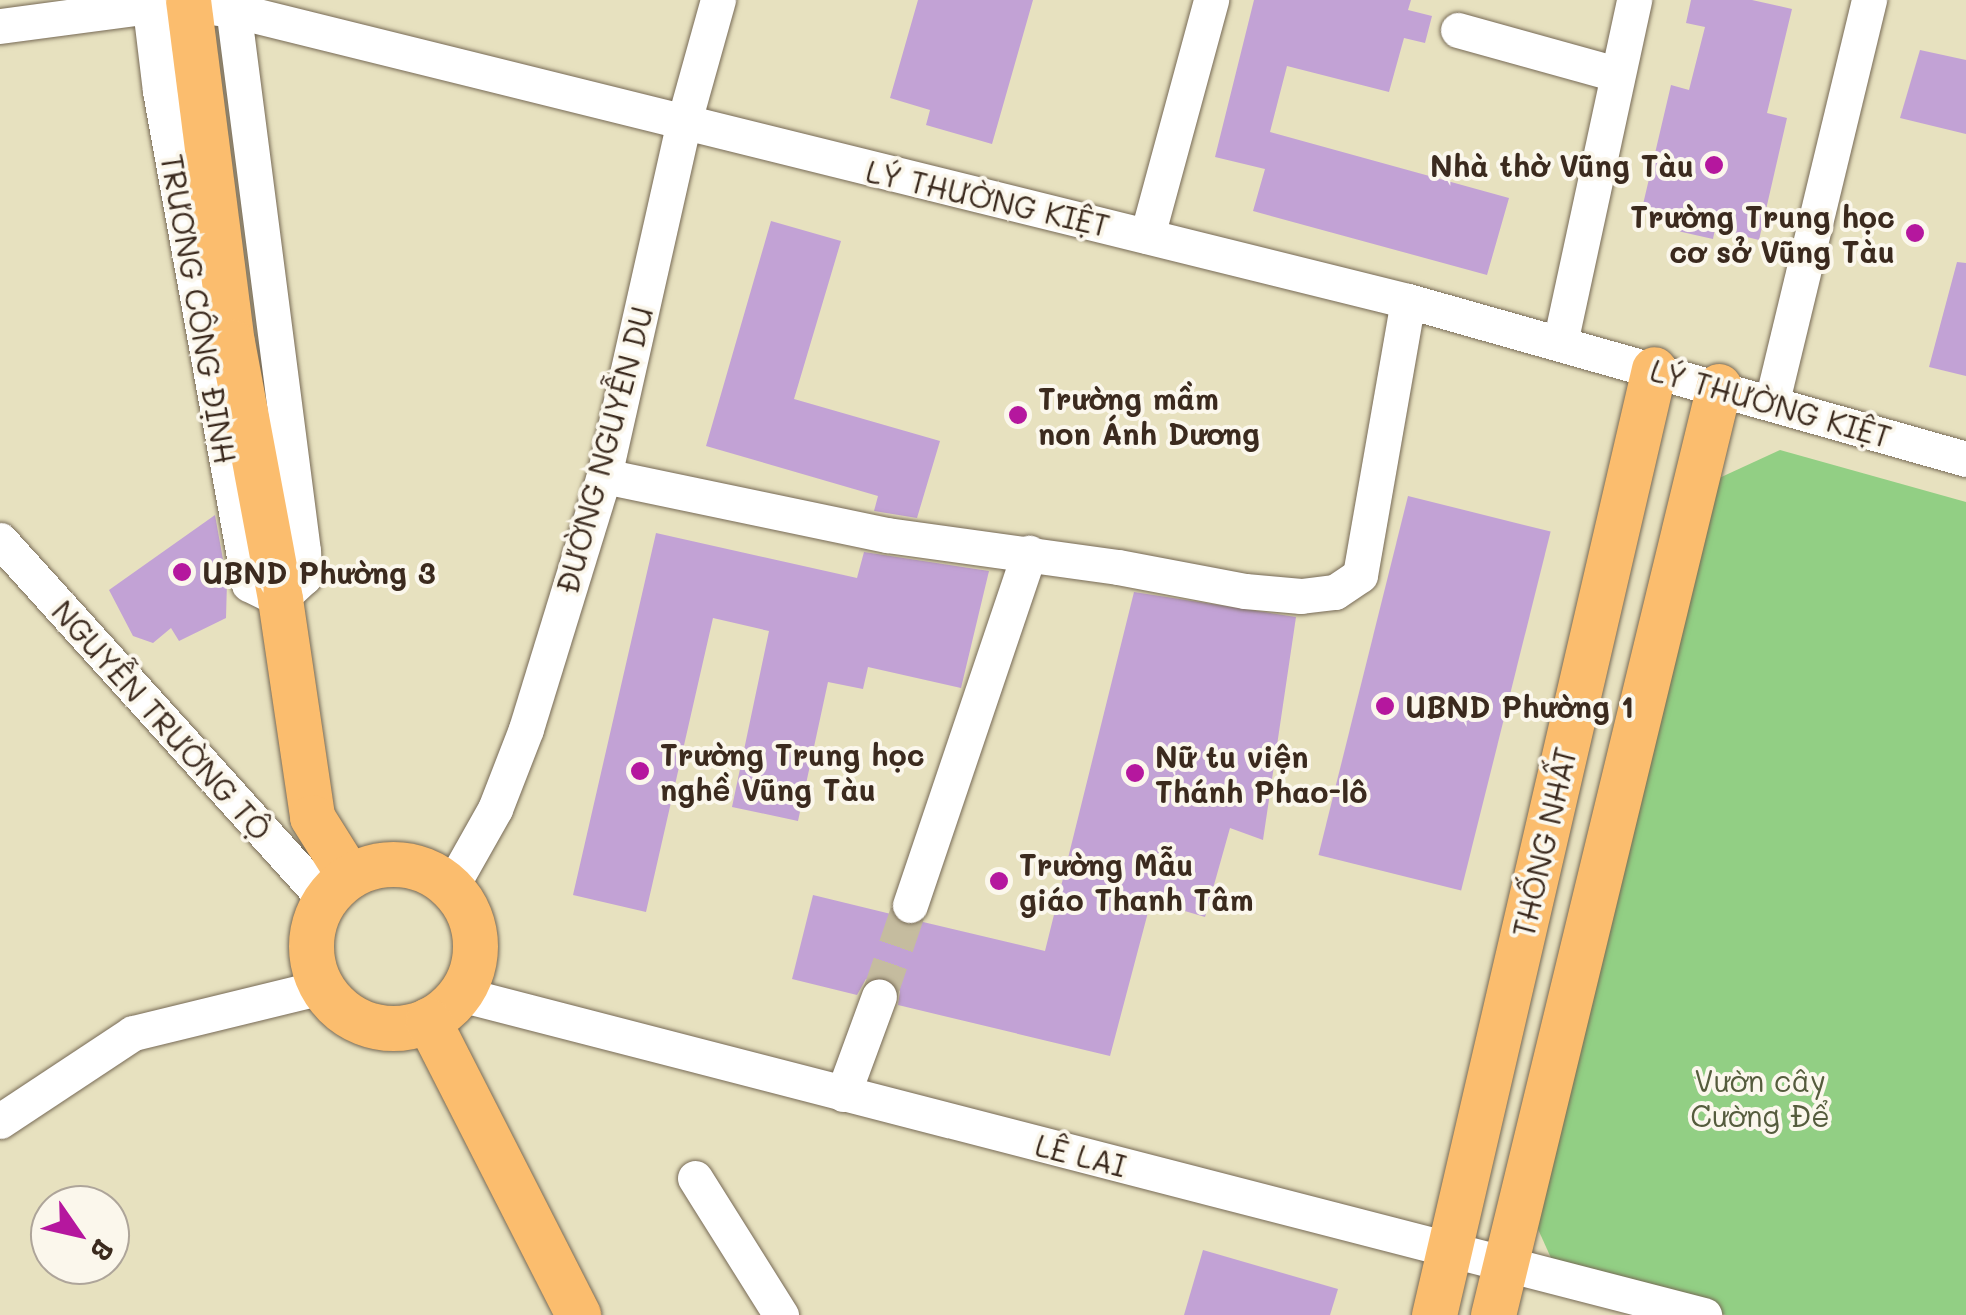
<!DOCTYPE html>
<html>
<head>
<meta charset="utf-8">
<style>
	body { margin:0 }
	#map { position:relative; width:1966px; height:1315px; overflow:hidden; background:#e7e1bf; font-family:Mali,sans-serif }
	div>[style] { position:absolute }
	.green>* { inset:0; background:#92cf84 }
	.building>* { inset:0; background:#c2a2d5; transform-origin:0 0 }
	.minor-tunnel>* { height:35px; margin-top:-17.5px; transform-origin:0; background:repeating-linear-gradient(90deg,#c5bc9f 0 35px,transparent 0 53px) }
	.roads { filter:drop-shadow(0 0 2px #776a56) drop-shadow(0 0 2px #776a56) }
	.minor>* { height:35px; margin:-17.5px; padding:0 17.5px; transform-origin:17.5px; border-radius:17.5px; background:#fff }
	.major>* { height:45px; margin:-22.5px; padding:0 22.5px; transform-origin:22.5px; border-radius:22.5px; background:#fbbd6e }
	.major>.ring { margin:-22.5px; padding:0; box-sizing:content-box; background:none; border:45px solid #fbbd6e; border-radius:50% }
	.dots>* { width:28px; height:28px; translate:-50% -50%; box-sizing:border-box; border:5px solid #fbf7ec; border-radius:50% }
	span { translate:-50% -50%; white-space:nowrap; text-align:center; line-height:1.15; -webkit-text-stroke:8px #fbf7ec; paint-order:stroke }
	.poi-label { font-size:30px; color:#3b2a1e; font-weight:700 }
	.right { translate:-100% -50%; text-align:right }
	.left { translate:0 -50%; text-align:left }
	.street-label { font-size:30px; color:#3b2a1e }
	.park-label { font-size:30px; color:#555c3d }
	.north { position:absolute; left:30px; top:1185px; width:100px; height:100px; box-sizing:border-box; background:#fbf7ec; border:2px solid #aea59a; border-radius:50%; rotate:124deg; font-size:28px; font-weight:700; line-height:40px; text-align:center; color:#3b2a1e }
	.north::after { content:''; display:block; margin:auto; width:35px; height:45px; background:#b5179e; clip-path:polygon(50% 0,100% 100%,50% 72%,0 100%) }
</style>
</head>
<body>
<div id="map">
	<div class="green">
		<i style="clip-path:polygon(1780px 450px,1966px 502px,1966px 1315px,1726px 1315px,1561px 1280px,1523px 1196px,1704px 485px)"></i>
	</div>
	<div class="building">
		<i style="clip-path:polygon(918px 0,1033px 0,992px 144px,926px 125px,930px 110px,890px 98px)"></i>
		<i style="clip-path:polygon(1254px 0,1411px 0,1408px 10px,1432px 16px,1425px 43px,1404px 38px,1389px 92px,1287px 66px,1270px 132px,1509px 198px,1487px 275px,1253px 211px,1265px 169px,1215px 157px)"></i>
		<i style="clip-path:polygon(1691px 0,1752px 0,1792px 9px,1767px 113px,1787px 118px,1759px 240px,1715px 229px,1713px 239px,1673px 230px,1676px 220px,1641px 213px,1671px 85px,1689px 90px,1705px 27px,1686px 23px)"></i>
		<i style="clip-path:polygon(1920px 50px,1966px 60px,1966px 134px,1900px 118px)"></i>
		<i style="clip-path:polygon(771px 221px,841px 241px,794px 399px,940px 441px,917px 518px,874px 511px,878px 496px,706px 446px)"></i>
		<i style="clip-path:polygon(1957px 262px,1966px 263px,1966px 376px,1929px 367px)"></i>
		<i style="left:1408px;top:496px;width:147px;height:370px;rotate:14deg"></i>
		<i style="clip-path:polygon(215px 515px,227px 582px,226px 618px,179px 641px,171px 628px,153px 643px,133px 636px,109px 590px)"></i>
		<i style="clip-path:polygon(656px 533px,857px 578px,864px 552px,989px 571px,961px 688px,868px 667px,863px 689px,828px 682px,798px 821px,732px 807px,769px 631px,713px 618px,646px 912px,573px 895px)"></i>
		<i style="clip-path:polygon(1134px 592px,1296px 617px,1263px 840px,1230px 828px,1205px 917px,1151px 901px,1110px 1056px,898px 1005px,900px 991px,885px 976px,866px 979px,857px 995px,792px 979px,813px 895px,891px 914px,904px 925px,923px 922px,1045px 951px)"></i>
		<i style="clip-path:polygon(1203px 1250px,1338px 1289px,1330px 1315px,1184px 1315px)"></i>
	</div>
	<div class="minor-tunnel">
		<i style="left:879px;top:996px;width:96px;rotate:-71.2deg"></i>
	</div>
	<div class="roads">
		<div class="minor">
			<i style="left:149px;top:0;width:92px;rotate:83.1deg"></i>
			<i style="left:160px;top:91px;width:501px;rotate:79.77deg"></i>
			<i style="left:249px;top:584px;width:34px;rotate:26deg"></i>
			<i style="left:280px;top:599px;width:33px;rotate:-43deg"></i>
			<i style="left:304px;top:577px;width:26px;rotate:-92deg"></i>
			<i style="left:303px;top:551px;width:556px;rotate:-97.34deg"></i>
			<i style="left:0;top:26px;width:150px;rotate:-7.6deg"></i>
			<i style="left:149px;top:6px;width:39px;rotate:-3deg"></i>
			<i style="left:188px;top:4px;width:45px;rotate:7.6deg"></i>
			<i style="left:233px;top:10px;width:1210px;rotate:13.91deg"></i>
			<i style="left:1408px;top:301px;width:580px;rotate:15.81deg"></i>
			<i style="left:1458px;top:30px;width:165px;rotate:15.5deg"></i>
			<i style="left:1147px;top:236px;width:245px;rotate:-74.8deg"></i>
			<i style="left:1560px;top:343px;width:351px;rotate:-77.8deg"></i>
			<i style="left:1772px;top:401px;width:413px;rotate:-76.4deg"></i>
			<i style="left:604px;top:476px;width:289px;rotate:11.8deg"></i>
			<i style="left:887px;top:535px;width:233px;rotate:7.9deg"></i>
			<i style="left:1118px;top:567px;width:129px;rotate:10.7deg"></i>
			<i style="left:1245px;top:591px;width:56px;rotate:5.1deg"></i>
			<i style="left:1301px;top:596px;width:34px;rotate:-7deg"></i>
			<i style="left:1335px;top:592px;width:30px;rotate:-34deg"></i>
			<i style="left:1360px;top:575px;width:278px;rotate:-80.1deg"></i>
			<i style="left:0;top:540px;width:485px;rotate:47.9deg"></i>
			<i style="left:451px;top:887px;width:90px;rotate:-60.6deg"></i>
			<i style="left:495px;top:809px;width:86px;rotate:-68.8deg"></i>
			<i style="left:526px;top:729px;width:265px;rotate:-72.9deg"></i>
			<i style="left:604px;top:476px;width:360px;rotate:-77.3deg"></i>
			<i style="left:683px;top:125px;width:130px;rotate:-74.4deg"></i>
			<i style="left:910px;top:905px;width:372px;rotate:-71.3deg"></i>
			<i style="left:460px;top:994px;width:1285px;rotate:14.47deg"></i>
			<i style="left:843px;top:1094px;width:104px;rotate:-69.8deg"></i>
			<i style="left:0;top:1121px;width:159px;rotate:-33.5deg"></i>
			<i style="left:133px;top:1033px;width:195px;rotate:-13.7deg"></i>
			<i style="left:695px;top:1178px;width:162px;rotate:57.9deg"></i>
		</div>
		<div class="major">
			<i style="left:188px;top:0;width:345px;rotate:82.7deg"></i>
			<i style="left:232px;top:342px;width:261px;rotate:79.4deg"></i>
			<i style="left:280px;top:599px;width:220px;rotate:81.6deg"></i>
			<i style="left:312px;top:817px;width:70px;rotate:57.9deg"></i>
			<i class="ring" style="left:311px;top:864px;width:119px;height:119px"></i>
			<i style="left:428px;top:1020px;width:331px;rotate:63deg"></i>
			<i style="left:1434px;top:1315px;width:971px;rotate:-76.91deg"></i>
			<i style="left:1493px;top:1315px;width:956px;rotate:-76.33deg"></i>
		</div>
	</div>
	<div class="dots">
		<i style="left:1714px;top:165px;background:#b5179e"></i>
		<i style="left:1915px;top:233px;background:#b5179e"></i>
		<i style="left:1018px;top:415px;background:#b5179e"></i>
		<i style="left:182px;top:572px;background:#b5179e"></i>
		<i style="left:1385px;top:706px;background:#b5179e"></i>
		<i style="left:640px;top:771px;background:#b5179e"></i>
		<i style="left:1135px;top:773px;background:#b5179e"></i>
		<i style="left:999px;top:881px;background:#b5179e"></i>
	</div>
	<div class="poi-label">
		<span class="right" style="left:1694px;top:165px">Nhà thờ Vũng Tàu</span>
		<span class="right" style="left:1895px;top:233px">Trường Trung học<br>cơ sở Vũng Tàu</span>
		<span class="left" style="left:1038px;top:415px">Trường mầm<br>non Ánh Dương</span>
		<span class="left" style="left:202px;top:572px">UBND Phường 3</span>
		<span class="left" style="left:1405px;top:706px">UBND Phường 1</span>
		<span class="left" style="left:660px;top:771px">Trường Trung học<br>nghề Vũng Tàu</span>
		<span class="left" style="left:1155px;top:773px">Nữ tu viện<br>Thánh Phao-lô</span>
		<span class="left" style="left:1019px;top:881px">Trường Mẫu<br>giáo Thanh Tâm</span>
	</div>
	<div class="street-label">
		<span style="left:988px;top:198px;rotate:13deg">LÝ THƯỜNG KIỆT</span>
		<span style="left:199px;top:309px;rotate:80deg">TRƯƠNG CÔNG ĐỊNH</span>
		<span style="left:1771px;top:403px;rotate:16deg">LÝ THƯỜNG KIỆT</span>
		<span style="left:604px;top:450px;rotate:-75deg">ĐƯỜNG NGUYỄN DU</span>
		<span style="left:162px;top:720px;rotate:48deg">NGUYỄN TRƯỜNG TỘ</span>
		<span style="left:1544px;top:842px;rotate:-77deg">THỐNG NHẤT</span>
		<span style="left:1081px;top:1155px;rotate:14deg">LÊ LAI</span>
	</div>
	<div class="park-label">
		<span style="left:1760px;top:1097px">Vườn cây<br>Cường Để</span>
	</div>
	<div class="north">B</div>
</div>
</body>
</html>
